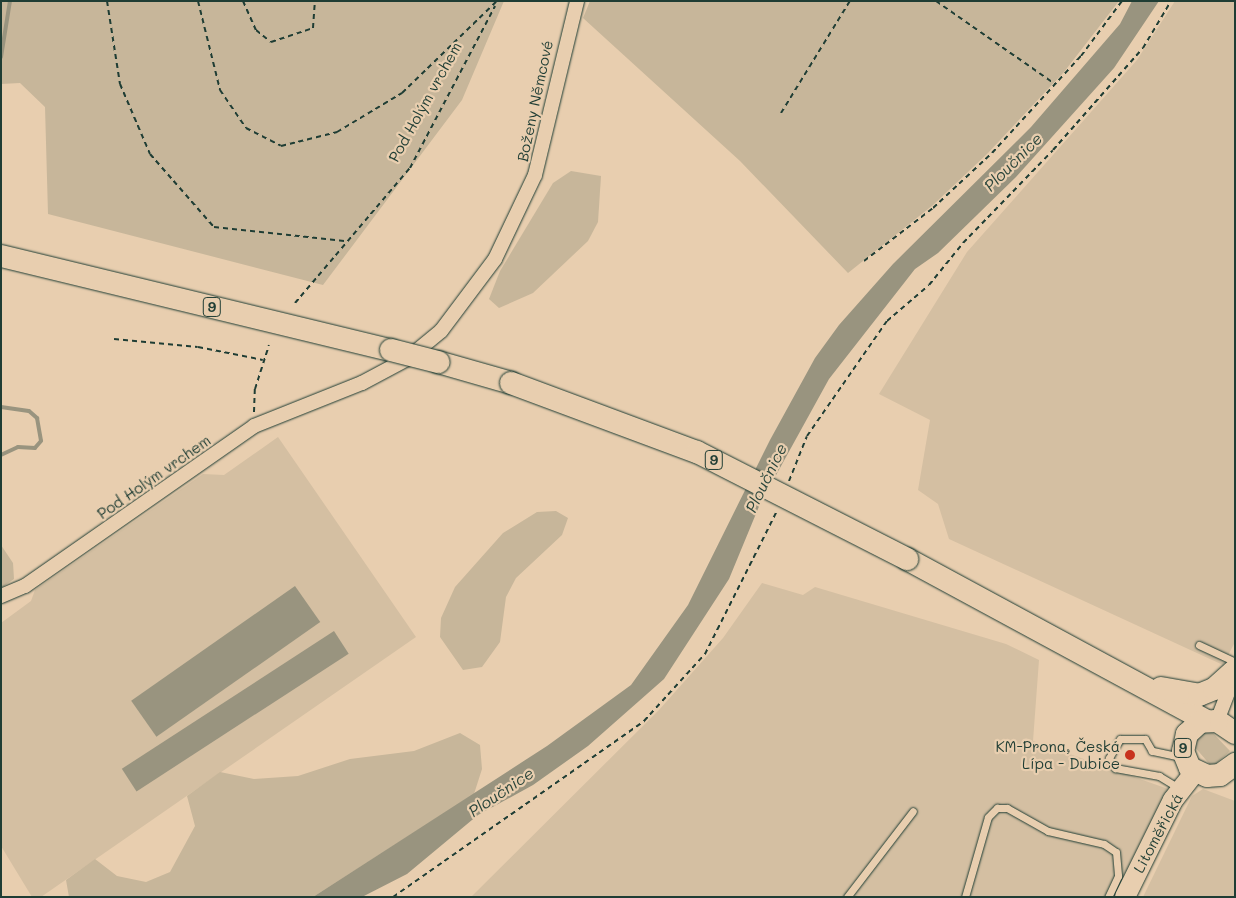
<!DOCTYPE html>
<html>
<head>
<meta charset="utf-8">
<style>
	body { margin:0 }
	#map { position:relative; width:1236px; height:898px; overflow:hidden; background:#e8ceaf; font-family:Mali,sans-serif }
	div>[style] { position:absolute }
	.built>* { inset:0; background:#d4bfa2 }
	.green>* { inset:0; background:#c7b69a }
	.water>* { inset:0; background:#99947f; transform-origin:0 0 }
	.stream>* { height:4px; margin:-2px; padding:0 2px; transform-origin:2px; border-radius:2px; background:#99947f }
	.path>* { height:2px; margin-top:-1px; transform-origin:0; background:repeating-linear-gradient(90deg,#1f3d34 0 5px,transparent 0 9px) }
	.roads { filter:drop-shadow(0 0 1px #1f3d34) drop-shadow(0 0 1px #1f3d34) }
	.lane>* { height:7px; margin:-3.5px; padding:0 3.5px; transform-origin:3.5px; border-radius:3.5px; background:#e8ceaf }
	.street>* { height:14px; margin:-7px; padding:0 7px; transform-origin:7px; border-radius:7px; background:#e8ceaf }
	.secondary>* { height:20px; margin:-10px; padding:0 10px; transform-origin:10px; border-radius:10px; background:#e8ceaf }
	.primary>* { height:22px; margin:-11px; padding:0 11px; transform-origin:11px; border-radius:11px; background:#e8ceaf }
	.bridges { filter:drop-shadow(0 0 1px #1f3d34) drop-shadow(0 0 1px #1f3d34) }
	.primary-bridge>* { height:22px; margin:-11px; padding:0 11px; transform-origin:11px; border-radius:11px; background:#e8ceaf }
	.dots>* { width:14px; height:14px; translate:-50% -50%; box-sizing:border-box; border:2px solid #e8ceaf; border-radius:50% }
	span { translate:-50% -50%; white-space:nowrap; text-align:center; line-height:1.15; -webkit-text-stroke:4.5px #e8ceaf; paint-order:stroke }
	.shield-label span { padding:1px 4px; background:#e8ceaf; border:1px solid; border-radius:4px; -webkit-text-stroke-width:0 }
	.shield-label { font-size:14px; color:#1f3d34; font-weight:700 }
	.street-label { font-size:15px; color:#1f3d34 }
	.poi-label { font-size:15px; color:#1f3d34 }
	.right { translate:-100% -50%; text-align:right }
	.water-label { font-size:16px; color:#2b463c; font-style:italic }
	.frame { position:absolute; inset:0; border:2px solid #1f3d34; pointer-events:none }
</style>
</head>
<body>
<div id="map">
	<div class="built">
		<i style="clip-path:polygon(1175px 1px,1235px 1px,1235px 642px,1223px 665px,949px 539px,938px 504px,918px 490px,930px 420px,879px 394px,967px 252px,1137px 60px)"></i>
		<i style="clip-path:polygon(278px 437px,416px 637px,41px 897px,32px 897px,1px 846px,1px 623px,31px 601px,35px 590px,203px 474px,224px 475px)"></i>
		<i style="clip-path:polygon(762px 583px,803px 595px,815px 587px,1006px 644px,1039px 660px,1033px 741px,1171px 790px,1116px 897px,471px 897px,659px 710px,723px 638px)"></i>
		<i style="clip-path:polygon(1203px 789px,1235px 801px,1235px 897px,1143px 897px,1192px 796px)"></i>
	</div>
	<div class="green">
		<i style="clip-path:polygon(1px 1px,504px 1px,462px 100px,323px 285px,48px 214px,45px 107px,20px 83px,1px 84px)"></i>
		<i style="clip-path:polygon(590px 1px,1119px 1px,1064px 72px,987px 154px,933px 205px,848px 273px,740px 161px,583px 18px)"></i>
		<i style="clip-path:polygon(571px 171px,601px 176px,598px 222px,588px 241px,533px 293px,499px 308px,489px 299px,500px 271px,553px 183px)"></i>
		<i style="clip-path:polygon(556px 511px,568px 518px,562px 535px,516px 578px,506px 597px,500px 642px,482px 667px,463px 670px,440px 637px,441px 618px,455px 587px,503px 533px,537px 512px)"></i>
		<i style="clip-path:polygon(1px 545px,13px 563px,14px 579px,1px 588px)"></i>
		<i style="clip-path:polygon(1210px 730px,1230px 751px,1212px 767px,1193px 745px,1199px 735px)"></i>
		<i style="clip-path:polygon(460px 733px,480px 745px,482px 769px,474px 794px,313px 897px,69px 897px,66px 880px,95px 859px,117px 876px,146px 882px,170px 872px,195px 826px,187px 796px,220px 772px,254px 779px,298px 776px,350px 759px,414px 751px)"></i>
	</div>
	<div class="water">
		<i style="clip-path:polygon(1132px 1px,1159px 1px,1114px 68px,1016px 177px,938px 253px,915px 269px,829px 379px,760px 504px,729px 579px,664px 679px,588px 746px,533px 785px,478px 815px,407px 874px,362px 897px,313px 897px,547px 746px,631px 685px,688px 605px,770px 440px,815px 358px,839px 325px,893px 264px,1031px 127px,1120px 24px)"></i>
		<i style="left:295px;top:586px;width:44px;height:200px;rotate:55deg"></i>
		<i style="left:334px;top:631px;width:27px;height:253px;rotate:57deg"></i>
	</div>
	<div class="stream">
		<i style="left:1px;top:57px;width:57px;rotate:-80.9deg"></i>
		<i style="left:1px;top:407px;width:28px;rotate:8deg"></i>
		<i style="left:29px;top:411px;width:11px;rotate:41deg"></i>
		<i style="left:37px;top:418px;width:23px;rotate:80deg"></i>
		<i style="left:41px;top:441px;width:9px;rotate:131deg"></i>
		<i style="left:35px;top:448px;width:17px;rotate:-177deg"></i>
		<i style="left:18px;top:447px;width:19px;rotate:155deg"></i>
	</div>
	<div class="path">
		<i style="left:107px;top:1px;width:84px;rotate:81.1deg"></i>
		<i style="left:120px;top:84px;width:76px;rotate:66.8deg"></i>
		<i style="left:150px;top:154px;width:97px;rotate:48.8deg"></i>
		<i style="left:214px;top:227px;width:131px;rotate:6.1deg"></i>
		<i style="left:198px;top:1px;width:92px;rotate:76.1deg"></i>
		<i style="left:220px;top:90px;width:46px;rotate:55.6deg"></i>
		<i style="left:246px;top:128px;width:39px;rotate:27deg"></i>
		<i style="left:281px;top:146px;width:58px;rotate:-14deg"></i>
		<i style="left:337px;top:132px;width:76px;rotate:-31deg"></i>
		<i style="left:402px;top:93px;width:131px;rotate:-44.1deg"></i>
		<i style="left:243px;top:1px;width:32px;rotate:66deg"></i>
		<i style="left:256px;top:30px;width:19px;rotate:39deg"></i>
		<i style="left:271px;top:42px;width:44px;rotate:-18.4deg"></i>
		<i style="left:313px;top:28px;width:27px;rotate:-86deg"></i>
		<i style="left:936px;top:1px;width:145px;rotate:34.9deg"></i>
		<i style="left:781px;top:113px;width:132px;rotate:-58.4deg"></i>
		<i style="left:864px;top:261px;width:87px;rotate:-37.5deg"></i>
		<i style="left:933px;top:208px;width:81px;rotate:-43deg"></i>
		<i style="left:992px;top:153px;width:132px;rotate:-47.5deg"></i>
		<i style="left:1081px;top:56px;width:69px;rotate:-53.3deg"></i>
		<i style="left:295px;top:303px;width:177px;rotate:-49.6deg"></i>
		<i style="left:410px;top:168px;width:183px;rotate:-62.3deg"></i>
		<i style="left:114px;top:339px;width:84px;rotate:5.4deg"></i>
		<i style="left:198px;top:347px;width:66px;rotate:11.3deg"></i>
		<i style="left:254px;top:412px;width:23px;rotate:-88deg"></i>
		<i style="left:255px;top:389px;width:46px;rotate:-72.3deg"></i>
		<i style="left:789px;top:481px;width:48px;rotate:-68.2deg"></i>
		<i style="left:807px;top:436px;width:140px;rotate:-55.2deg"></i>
		<i style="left:887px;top:321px;width:55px;rotate:-40.6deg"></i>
		<i style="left:929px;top:285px;width:54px;rotate:-51deg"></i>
		<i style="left:963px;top:243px;width:129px;rotate:-45.9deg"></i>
		<i style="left:1053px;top:150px;width:136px;rotate:-48.6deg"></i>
		<i style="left:1143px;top:48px;width:55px;rotate:-59.2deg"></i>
		<i style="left:393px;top:897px;width:307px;rotate:-35deg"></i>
		<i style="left:644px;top:721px;width:91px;rotate:-47.7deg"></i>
		<i style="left:705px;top:654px;width:160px;rotate:-63.3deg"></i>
	</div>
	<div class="roads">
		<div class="lane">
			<i style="left:1199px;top:645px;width:40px;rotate:25deg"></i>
			<i style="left:1181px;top:757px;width:30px;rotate:-168deg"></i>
			<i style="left:1152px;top:751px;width:14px;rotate:-120deg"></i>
			<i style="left:1145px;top:739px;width:25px;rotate:180deg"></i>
			<i style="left:1120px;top:739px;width:22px;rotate:120deg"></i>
			<i style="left:1109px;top:758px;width:12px;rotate:59deg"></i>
			<i style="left:1115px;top:768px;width:45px;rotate:10.3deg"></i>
			<i style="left:1159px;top:776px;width:26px;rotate:31deg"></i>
			<i style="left:847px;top:897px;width:108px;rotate:-52.5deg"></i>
			<i style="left:965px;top:897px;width:83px;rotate:-74deg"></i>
			<i style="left:988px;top:817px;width:13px;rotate:-45deg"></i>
			<i style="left:997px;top:808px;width:10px"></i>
			<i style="left:1007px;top:808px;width:47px;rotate:29.3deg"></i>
			<i style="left:1048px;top:831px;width:57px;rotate:13.1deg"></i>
			<i style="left:1104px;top:844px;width:14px;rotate:34deg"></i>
			<i style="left:1116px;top:852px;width:24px;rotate:85deg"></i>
			<i style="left:1118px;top:876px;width:23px;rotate:115deg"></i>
		</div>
		<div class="street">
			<i style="left:1px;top:596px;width:26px;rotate:-23deg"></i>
			<i style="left:25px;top:586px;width:279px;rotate:-34.9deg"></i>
			<i style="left:254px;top:426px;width:116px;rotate:-21.7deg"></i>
			<i style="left:362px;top:383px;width:51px;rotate:-28.1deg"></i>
			<i style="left:407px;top:359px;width:44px;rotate:-39.5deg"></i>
			<i style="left:441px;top:331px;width:90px;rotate:-53.1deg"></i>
			<i style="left:495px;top:259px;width:93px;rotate:-64.5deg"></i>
			<i style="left:535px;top:175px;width:179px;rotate:-76.4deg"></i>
			<i style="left:1217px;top:721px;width:47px;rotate:-68.9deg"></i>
		</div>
		<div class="secondary">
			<i style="left:1125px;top:897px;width:108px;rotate:-63.7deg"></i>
			<i style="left:1173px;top:800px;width:36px;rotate:-52deg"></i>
		</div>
		<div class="primary">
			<i style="left:1px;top:256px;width:401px;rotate:13.6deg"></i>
			<i style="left:438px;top:362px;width:76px;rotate:16deg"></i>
			<i style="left:907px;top:559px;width:340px;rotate:28.4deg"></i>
			<i style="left:1161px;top:688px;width:39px;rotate:10deg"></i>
			<i style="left:1199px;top:695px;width:16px;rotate:-22deg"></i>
			<i style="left:1214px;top:689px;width:28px;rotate:-42deg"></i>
			<i style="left:1235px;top:733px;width:22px;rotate:-146deg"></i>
			<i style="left:1217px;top:721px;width:17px;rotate:177deg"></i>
			<i style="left:1200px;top:722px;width:18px;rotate:137deg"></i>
			<i style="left:1187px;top:734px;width:17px;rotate:103deg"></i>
			<i style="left:1183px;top:751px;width:18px;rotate:68deg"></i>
			<i style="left:1190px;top:768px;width:19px;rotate:25deg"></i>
			<i style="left:1207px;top:776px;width:13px;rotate:-4deg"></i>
			<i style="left:1220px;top:775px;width:19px;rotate:-36deg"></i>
		</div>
	</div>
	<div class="bridges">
		<div class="primary-bridge">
			<i style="left:391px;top:350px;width:49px;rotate:14.3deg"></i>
			<i style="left:511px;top:383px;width:198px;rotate:20.4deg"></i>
			<i style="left:697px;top:452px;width:236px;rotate:27deg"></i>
		</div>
	</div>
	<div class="dots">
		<i style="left:1130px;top:755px;background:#c8321e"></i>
	</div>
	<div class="shield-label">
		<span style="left:212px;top:307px">9</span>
		<span style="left:714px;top:460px">9</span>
		<span style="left:1183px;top:748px">9</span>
	</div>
	<div class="street-label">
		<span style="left:535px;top:101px;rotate:-78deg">Boženy Němcové</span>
		<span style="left:425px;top:102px;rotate:-61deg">Pod Holým vrchem</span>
		<span style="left:154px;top:477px;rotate:-35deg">Pod Holým vrchem</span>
		<span style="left:1158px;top:833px;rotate:-62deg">Litoměřická</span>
	</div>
	<div class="poi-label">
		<span class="right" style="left:1120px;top:755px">KM-Prona, Česká<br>Lípa - Dubice</span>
	</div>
	<div class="water-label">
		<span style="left:1013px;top:162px;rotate:-45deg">Ploučnice</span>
		<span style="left:766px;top:478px;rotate:-64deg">Ploučnice</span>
		<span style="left:501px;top:792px;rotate:-34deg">Ploučnice</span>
	</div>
	<div class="frame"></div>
</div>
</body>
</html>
